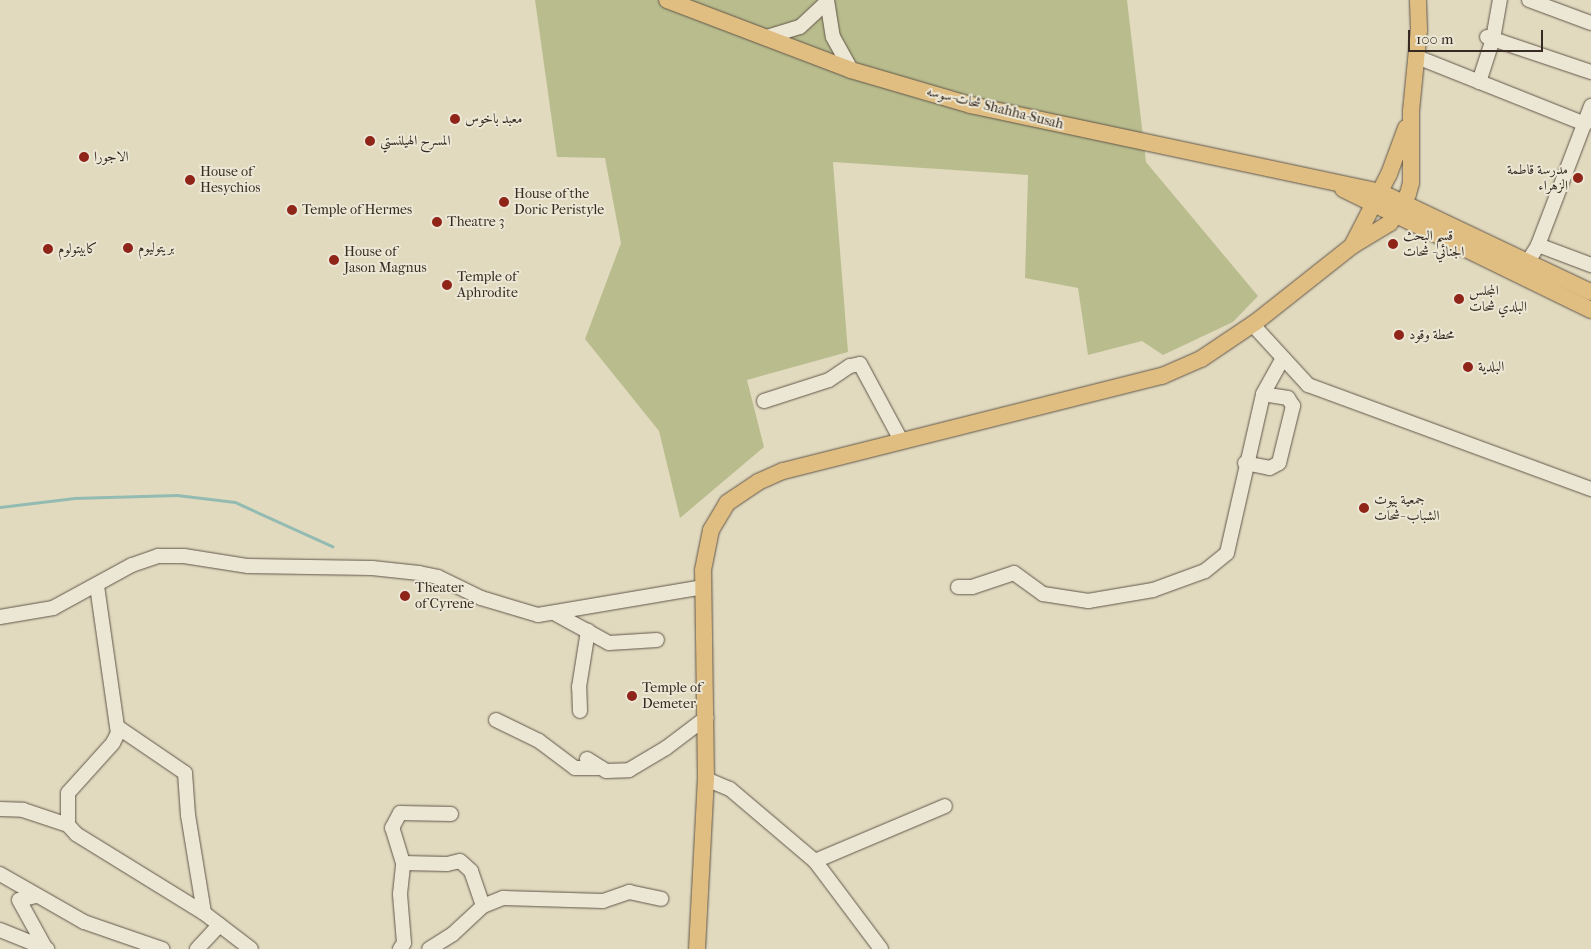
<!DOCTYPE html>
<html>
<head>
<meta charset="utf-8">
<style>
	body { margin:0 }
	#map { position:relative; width:1591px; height:949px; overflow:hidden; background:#e1dabf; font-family:"IM FELL French Canon",Amiri,serif }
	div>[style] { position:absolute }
	.green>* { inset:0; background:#b9bd8d }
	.stream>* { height:2.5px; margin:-1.25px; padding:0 1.25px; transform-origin:1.25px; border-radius:1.25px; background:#94bbb2 }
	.roads { filter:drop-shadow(0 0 1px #625649) drop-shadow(0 0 1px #625649) }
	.minor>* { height:14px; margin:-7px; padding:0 7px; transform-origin:7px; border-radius:7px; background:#ece7d5 }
	.major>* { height:16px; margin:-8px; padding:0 8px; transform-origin:8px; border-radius:8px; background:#e0bd80 }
	.dots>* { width:14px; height:14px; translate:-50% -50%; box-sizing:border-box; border:2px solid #ece7d5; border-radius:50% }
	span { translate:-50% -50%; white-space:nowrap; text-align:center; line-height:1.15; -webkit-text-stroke:4px #ece7d5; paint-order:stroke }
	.street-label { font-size:14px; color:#372a22 }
	.poi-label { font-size:14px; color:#372a22 }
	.left { translate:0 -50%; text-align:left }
	.right { translate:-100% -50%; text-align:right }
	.scale { position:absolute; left:1408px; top:30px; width:135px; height:22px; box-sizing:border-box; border:2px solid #372a22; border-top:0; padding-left:6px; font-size:15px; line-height:18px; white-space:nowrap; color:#372a22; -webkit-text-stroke:4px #ece7d5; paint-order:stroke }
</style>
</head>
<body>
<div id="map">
	<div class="green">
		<i style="clip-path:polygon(535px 0,1127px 0,1146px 162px,1258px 296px,1233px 322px,1163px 355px,1142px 341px,1088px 355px,1078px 288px,1025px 278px,1028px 175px,833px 162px,848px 352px,747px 380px,764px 447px,680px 518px,659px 431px,585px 339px,621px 243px,605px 158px,557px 157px)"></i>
	</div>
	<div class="stream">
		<i style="left:0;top:507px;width:75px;rotate:-6.9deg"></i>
		<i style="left:74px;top:498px;width:103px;rotate:-1.7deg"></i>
		<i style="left:177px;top:495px;width:58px;rotate:6.9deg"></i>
		<i style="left:235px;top:502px;width:107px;rotate:24.4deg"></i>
	</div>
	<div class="roads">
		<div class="minor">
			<i style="left:827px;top:0;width:37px;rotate:81deg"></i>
			<i style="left:833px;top:37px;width:38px;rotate:61deg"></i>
			<i style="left:1529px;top:0;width:66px;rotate:20.4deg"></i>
			<i style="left:767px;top:37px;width:34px;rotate:-17deg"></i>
			<i style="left:800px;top:27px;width:35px;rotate:-43deg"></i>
			<i style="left:1487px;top:37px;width:110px;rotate:18.6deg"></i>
			<i style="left:1417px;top:57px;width:181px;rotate:21.7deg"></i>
			<i style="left:1479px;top:82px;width:45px;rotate:-72deg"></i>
			<i style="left:1493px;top:39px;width:40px;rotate:-80deg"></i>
			<i style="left:1538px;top:245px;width:57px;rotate:20.7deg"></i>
			<i style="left:1522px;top:271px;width:31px;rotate:-58deg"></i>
			<i style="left:1538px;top:245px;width:149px;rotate:-69.1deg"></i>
			<i style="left:1252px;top:324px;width:83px;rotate:47.4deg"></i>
			<i style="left:1308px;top:385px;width:302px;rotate:20.2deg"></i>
			<i style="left:764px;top:401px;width:68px;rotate:-17.9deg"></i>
			<i style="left:829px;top:380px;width:25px;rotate:-34deg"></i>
			<i style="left:850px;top:366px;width:10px;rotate:-11deg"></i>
			<i style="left:860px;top:364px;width:86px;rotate:61.7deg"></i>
			<i style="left:1245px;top:463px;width:25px;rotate:11deg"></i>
			<i style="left:1270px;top:468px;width:10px;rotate:-29deg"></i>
			<i style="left:1279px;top:463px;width:59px;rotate:-76.2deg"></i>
			<i style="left:1293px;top:406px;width:9px;rotate:-122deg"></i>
			<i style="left:1288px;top:398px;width:25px;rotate:-171deg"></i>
			<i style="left:97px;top:586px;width:148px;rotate:81.9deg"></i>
			<i style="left:118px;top:733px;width:11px;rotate:117deg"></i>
			<i style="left:113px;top:743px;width:67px;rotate:132deg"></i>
			<i style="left:68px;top:793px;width:32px;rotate:90deg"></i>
			<i style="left:68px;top:825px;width:12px;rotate:48deg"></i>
			<i style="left:76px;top:834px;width:150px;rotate:31.7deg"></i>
			<i style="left:204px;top:913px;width:59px;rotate:37.5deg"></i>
			<i style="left:958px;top:587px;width:14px"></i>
			<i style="left:972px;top:587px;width:44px;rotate:-18.4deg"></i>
			<i style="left:1014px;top:573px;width:36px;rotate:36deg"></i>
			<i style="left:1043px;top:594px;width:46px;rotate:8.8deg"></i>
			<i style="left:1088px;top:601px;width:66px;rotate:-9.6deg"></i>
			<i style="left:1153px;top:590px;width:55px;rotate:-20.1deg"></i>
			<i style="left:1205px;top:571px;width:28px;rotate:-39deg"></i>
			<i style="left:1227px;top:553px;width:163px;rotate:-77.2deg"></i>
			<i style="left:1263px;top:394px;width:39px;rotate:-61deg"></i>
			<i style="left:556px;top:614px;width:60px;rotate:28.7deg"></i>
			<i style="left:609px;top:643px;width:48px;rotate:-3.6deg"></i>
			<i style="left:0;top:617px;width:54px;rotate:-9.6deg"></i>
			<i style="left:53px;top:608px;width:90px;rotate:-28.6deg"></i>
			<i style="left:132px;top:565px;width:28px;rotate:-19deg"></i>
			<i style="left:158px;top:556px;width:26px"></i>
			<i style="left:184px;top:556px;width:65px;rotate:8.9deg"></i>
			<i style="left:248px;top:566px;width:124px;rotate:0.9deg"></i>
			<i style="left:372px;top:568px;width:47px;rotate:6.1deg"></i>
			<i style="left:419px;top:573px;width:19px;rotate:12deg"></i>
			<i style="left:438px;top:577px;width:48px;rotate:26deg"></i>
			<i style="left:481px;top:598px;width:59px;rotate:16.6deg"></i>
			<i style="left:538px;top:615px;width:168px;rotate:-9.6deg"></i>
			<i style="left:580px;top:711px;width:24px;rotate:-92deg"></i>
			<i style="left:579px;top:687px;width:57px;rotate:-80.9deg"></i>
			<i style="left:496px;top:720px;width:48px;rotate:26deg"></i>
			<i style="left:539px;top:741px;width:45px;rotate:36.9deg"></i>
			<i style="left:575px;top:768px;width:26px"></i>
			<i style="left:119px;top:728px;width:80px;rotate:34.3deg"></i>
			<i style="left:185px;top:773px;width:42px;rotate:85.9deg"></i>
			<i style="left:188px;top:815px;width:99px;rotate:80.7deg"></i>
			<i style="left:587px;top:759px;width:22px;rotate:32deg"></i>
			<i style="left:606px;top:771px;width:23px;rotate:-2deg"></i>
			<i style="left:629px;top:770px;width:43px;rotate:-30.7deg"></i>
			<i style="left:666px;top:748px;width:51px;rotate:-37.1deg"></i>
			<i style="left:706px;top:779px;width:26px;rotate:23deg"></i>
			<i style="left:730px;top:789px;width:111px;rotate:40.3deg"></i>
			<i style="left:815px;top:861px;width:110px;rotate:53.1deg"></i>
			<i style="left:0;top:809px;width:23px;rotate:2deg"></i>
			<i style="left:23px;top:810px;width:47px;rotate:18.4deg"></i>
			<i style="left:815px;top:861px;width:141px;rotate:-22.9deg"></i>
			<i style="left:403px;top:863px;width:44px;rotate:1.3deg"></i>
			<i style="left:447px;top:864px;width:13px;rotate:-13deg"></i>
			<i style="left:460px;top:861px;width:15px;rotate:42deg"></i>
			<i style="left:471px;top:871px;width:37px;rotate:71deg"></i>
			<i style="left:483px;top:906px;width:41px;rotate:137deg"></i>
			<i style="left:453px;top:934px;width:28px;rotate:148deg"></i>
			<i style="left:0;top:874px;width:97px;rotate:29.7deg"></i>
			<i style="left:84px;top:922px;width:83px;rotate:19.1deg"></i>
			<i style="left:36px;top:896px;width:17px;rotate:167deg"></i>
			<i style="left:19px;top:900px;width:56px;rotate:61.1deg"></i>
			<i style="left:483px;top:906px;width:22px;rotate:-22deg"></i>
			<i style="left:503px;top:898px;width:100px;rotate:1.7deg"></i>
			<i style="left:603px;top:901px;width:28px;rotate:-19deg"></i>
			<i style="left:629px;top:892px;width:33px;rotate:12deg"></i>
			<i style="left:0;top:930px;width:51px;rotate:22deg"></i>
			<i style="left:197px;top:949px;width:33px;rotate:-47deg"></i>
			<i style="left:400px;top:949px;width:7px;rotate:-56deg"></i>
			<i style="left:404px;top:943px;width:49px;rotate:-94.7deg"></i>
			<i style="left:400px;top:894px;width:31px;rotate:-84deg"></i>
			<i style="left:403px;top:863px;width:37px;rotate:-107deg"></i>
			<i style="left:392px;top:828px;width:17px;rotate:-62deg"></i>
			<i style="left:400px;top:813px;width:51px;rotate:1.1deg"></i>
		</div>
		<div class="major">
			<i style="left:667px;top:0;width:197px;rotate:20.8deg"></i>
			<i style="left:851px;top:70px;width:125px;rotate:16.3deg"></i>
			<i style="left:971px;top:105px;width:418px;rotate:12deg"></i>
			<i style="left:1380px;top:192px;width:233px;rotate:25.4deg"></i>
			<i style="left:1343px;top:189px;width:276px;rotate:26deg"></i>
			<i style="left:1352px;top:246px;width:81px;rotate:-62.8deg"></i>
			<i style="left:1389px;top:174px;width:49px;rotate:-69.7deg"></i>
			<i style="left:697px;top:949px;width:170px;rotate:-87deg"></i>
			<i style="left:706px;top:779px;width:209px;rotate:-90.8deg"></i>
			<i style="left:703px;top:570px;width:41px;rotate:-78.7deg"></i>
			<i style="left:711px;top:530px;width:31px;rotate:-59deg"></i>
			<i style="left:727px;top:503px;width:37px;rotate:-34deg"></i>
			<i style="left:758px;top:482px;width:27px;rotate:-24deg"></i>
			<i style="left:783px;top:471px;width:391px;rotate:-14.1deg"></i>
			<i style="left:1162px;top:376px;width:43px;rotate:-23.6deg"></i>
			<i style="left:1201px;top:359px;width:66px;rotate:-33.9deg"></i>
			<i style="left:1256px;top:322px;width:122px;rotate:-38.4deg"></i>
			<i style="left:1352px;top:246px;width:44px;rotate:-31.2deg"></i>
			<i style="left:1390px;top:223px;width:34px;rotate:-58deg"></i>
			<i style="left:1408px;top:194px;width:11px;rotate:-75deg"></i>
			<i style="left:1411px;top:183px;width:72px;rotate:-90deg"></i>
			<i style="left:1411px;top:111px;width:81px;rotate:-84.4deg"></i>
			<i style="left:1419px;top:30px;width:30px;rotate:-92deg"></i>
		</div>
	</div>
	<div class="dots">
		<i style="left:455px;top:119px;background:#8f2418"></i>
		<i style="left:370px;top:141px;background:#8f2418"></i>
		<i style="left:84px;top:157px;background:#8f2418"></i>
		<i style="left:1578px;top:178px;background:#8f2418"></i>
		<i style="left:190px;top:180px;background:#8f2418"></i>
		<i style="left:504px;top:202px;background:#8f2418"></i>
		<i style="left:292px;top:210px;background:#8f2418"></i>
		<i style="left:437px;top:222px;background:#8f2418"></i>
		<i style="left:1393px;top:244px;background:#8f2418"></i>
		<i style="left:128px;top:248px;background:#8f2418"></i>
		<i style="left:48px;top:249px;background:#8f2418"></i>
		<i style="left:334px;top:260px;background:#8f2418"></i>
		<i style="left:447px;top:285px;background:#8f2418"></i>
		<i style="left:1459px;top:299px;background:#8f2418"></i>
		<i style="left:1399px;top:335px;background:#8f2418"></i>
		<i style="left:1468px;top:367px;background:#8f2418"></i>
		<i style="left:1364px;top:508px;background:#8f2418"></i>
		<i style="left:405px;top:596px;background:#8f2418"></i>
		<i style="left:632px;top:696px;background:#8f2418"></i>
	</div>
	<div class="street-label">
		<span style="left:995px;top:108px;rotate:14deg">شحات-سوسه Shahha-Susah</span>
	</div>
	<div class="poi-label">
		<span class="left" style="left:465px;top:119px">معبد باخوس</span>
		<span class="left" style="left:380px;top:141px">المسرح الهيلنستي</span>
		<span class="left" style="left:94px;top:157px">الاجورا</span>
		<span class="right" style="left:1568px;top:178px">مدرسة قاطمة<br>الزهراء</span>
		<span class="left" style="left:200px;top:180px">House of<br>Hesychios</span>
		<span class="left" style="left:514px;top:202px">House of the<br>Doric Peristyle</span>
		<span class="left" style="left:302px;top:210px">Temple of Hermes</span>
		<span class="left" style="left:447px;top:222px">Theatre 3</span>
		<span class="left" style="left:1403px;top:244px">قسم البحث<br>الجنائي- شحات</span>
		<span class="left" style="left:138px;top:248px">بريتوليوم</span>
		<span class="left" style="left:58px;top:249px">كابيتولوم</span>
		<span class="left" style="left:344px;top:260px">House of<br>Jason Magnus</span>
		<span class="left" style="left:457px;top:285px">Temple of<br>Aphrodite</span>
		<span class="left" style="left:1469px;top:299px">المجلس<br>البلدي شحات</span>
		<span class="left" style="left:1409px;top:335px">محطة وقود</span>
		<span class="left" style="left:1478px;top:367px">البلدية</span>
		<span class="left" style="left:1374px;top:508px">جمعية بيوت<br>الشباب -شحات</span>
		<span class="left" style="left:415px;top:596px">Theater<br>of Cyrene</span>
		<span class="left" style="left:642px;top:696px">Temple of<br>Demeter</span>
	</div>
	<div class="scale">100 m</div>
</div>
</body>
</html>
